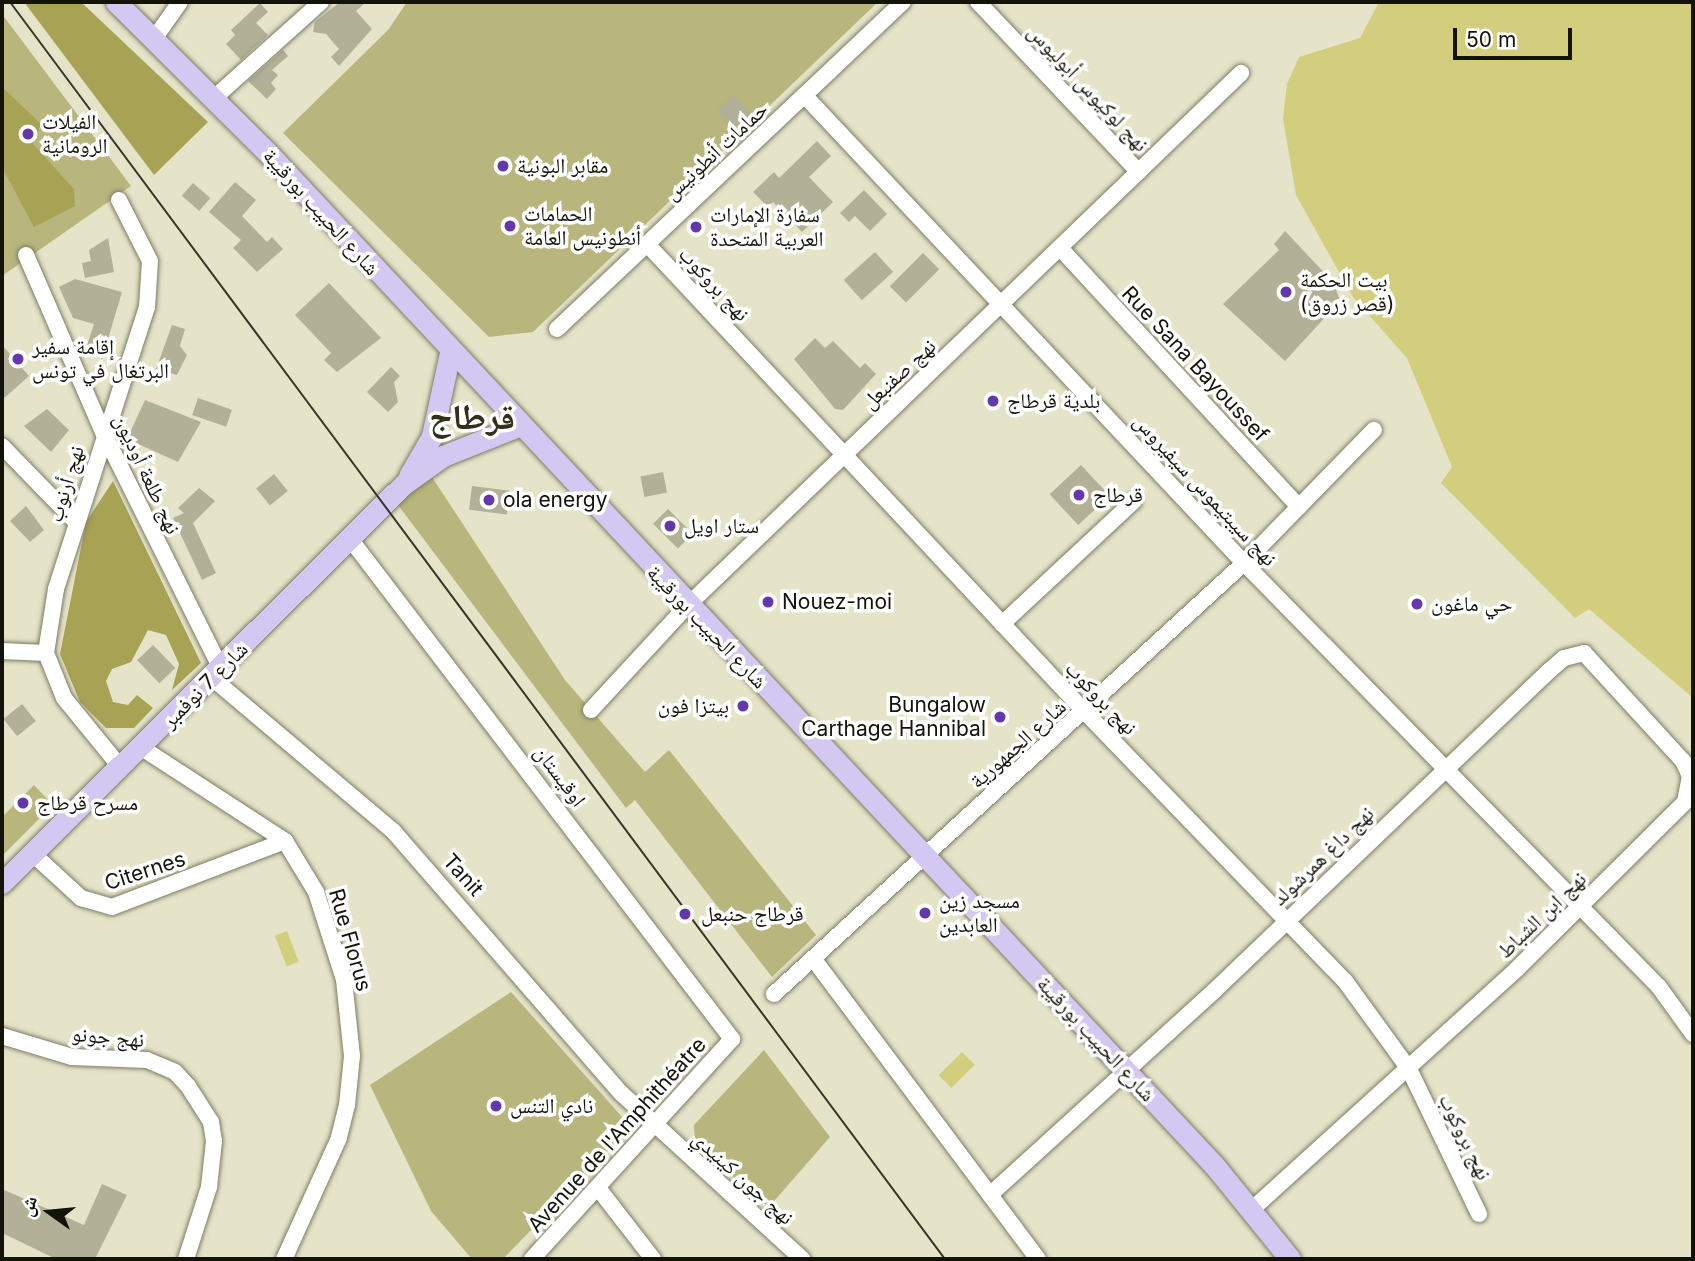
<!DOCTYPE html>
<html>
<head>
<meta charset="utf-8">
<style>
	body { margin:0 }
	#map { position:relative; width:1695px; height:1261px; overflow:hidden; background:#e5e4c9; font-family:Inter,"Noto Naskh Arabic",sans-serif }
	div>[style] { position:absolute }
	.green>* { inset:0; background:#b8b57d }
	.forest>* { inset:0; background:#a8a254 }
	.water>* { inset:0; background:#d3cd7e; transform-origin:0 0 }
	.building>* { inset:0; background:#b2b198; transform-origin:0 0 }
	.roads { filter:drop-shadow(0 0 2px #7d7c64) drop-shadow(0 0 2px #7d7c64) }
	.minor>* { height:16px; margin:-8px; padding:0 8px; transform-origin:8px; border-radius:8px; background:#fff }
	.major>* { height:21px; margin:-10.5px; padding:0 10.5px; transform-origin:10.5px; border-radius:10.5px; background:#d3c8f1 }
	.tram>* { height:2px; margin:-1px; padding:0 1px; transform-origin:1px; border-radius:1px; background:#353529 }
	.dots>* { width:19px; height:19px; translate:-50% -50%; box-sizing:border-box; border:4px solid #fff; border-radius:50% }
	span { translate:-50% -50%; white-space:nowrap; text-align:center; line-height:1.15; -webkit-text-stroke:7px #fff; paint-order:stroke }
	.street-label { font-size:21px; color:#13130a }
	.poi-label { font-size:21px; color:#13130a }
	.left { translate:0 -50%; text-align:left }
	.right { translate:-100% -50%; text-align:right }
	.town-label { font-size:35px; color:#31301b; font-weight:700 }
	.frame { position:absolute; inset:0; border:4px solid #13130a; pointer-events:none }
	.north { position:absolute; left:14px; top:1177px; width:70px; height:70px; -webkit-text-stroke:5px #fff; paint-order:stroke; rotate:285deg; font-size:19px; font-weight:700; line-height:28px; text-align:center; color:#13130a }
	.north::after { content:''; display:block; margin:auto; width:24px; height:32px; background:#13130a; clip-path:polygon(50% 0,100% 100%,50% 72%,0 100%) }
	.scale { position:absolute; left:1453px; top:28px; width:119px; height:32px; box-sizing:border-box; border:4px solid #13130a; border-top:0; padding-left:9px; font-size:21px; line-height:24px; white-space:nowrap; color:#13130a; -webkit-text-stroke:5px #fff; paint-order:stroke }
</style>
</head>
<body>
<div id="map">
	<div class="green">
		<i style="clip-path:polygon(407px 2px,878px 2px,533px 332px,489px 337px,283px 133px,388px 30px)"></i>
		<i style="clip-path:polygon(2px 14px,131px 186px,2px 276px)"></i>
		<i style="clip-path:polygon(430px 474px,565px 680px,645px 772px,669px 750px,816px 935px,772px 977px,635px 800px,626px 808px,395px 501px)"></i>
		<i style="clip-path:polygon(34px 785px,53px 805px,2px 856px,2px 817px)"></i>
		<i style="clip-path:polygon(511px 992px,631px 1127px,503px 1259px,472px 1259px,431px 1211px,370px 1085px)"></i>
		<i style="clip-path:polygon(764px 1050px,830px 1137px,768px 1208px,695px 1143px,694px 1125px)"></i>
	</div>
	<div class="forest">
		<i style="clip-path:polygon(24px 2px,81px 2px,208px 122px,154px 175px)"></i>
		<i style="clip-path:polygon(2px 87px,41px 124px,33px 144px,74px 189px,75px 206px,34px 227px,2px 167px)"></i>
		<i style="clip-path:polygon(113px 481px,201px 663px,172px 690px,179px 664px,166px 635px,148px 630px,131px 662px,112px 669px,106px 681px,113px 702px,128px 705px,137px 695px,153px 708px,134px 728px,106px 728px,80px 702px,60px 654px,86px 522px)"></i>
	</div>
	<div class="water">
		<i style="clip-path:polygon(1379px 2px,1693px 2px,1693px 698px,1589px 609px,1575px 618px,1441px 483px,1452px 467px,1407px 358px,1353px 297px,1296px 195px,1283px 119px,1287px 84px,1299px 57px,1360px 38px)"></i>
		<i style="left:287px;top:931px;width:33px;height:13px;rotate:69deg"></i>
		<i style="left:962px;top:1052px;width:18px;height:33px;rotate:45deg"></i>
	</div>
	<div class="building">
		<i style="clip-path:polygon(340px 2px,366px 2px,356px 11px,372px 29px,339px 66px,331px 57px,339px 49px,326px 34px,313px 32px,315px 22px)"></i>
		<i style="clip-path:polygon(260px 3px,268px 12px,256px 23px,268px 35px,241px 60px,226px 44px,235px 35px,231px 30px)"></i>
		<i style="clip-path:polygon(283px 50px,288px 56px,272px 70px,278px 75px,271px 83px,276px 89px,267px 99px,248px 81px)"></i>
		<i style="left:733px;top:95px;width:28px;height:23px;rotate:46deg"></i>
		<i style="clip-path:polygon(817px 141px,831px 156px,809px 177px,833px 202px,802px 232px,773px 202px,768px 207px,753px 192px,774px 172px,779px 178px)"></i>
		<i style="clip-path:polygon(235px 182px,256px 200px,242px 216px,267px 242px,272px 237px,283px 249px,257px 272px,233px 248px,241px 240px,209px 212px)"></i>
		<i style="left:193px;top:183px;width:23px;height:17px;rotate:41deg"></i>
		<i style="clip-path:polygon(864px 190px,887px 214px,870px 231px,855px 216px,849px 222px,840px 213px)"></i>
		<i style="clip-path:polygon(1285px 231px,1334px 283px,1340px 301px,1285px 361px,1223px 304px,1279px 250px,1274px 244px)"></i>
		<i style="clip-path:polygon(108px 238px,114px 272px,85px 278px,82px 263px,91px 261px,89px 250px)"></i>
		<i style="left:875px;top:252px;width:27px;height:42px;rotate:48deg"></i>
		<i style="left:923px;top:253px;width:23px;height:47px;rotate:45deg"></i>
		<i style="clip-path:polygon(75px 279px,122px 292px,102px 359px,86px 348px,94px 324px,73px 318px,59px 287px)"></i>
		<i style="clip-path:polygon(329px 283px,381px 338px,337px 372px,324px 360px,331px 353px,295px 315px)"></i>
		<i style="clip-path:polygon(172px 325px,185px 329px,180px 346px,187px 355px,177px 375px,156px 369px)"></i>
		<i style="clip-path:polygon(815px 338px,825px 348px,833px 341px,860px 368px,865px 363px,876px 374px,843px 410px,835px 409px,794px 359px)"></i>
		<i style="clip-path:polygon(2px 345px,29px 376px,2px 400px)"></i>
		<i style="clip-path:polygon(391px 367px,400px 376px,394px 382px,398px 402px,388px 412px,367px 392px)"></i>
		<i style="left:198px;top:398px;width:36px;height:18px;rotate:19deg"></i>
		<i style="clip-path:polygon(145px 400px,201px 422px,178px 462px,127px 439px)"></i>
		<i style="clip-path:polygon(47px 409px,69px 430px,51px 452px,24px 426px)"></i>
		<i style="left:1081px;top:465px;width:42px;height:43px;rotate:47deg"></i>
		<i style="left:663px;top:472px;width:21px;height:23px;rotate:79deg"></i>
		<i style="left:274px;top:474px;width:22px;height:23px;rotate:51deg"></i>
		<i style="left:472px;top:486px;width:38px;height:24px;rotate:7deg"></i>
		<i style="clip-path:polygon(199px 488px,215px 501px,193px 523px,216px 573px,202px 580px,173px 518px,184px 513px,178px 508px)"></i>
		<i style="clip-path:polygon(26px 506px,44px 530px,30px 542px,10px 521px)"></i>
		<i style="left:668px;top:509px;width:35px;height:21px;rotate:45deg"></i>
		<i style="left:153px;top:645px;width:32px;height:22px;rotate:46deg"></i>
		<i style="left:22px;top:704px;width:22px;height:24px;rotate:51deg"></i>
		<i style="clip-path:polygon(102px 1184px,127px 1195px,95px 1259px,56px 1259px,2px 1233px,2px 1189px,84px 1225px)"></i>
	</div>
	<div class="roads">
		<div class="minor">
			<i style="left:978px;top:2px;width:234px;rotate:46.6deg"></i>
			<i style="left:154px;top:39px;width:45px;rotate:-54.9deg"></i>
			<i style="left:805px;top:96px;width:641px;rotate:46.77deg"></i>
			<i style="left:1244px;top:563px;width:593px;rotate:45.61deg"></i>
			<i style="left:1659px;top:987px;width:58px;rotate:54.1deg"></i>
			<i style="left:213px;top:99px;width:145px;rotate:-41.9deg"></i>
			<i style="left:119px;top:200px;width:68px;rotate:63.1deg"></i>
			<i style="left:150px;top:261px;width:46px;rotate:93.7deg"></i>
			<i style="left:147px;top:307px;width:296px;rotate:107.9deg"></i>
			<i style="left:56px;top:589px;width:65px;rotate:98.9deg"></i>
			<i style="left:46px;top:653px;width:48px;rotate:68.2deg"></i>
			<i style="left:64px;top:698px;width:90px;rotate:50.8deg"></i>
			<i style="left:647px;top:244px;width:641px;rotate:46.9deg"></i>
			<i style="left:1085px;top:712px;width:374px;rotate:46deg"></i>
			<i style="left:1345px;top:981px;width:109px;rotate:54deg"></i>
			<i style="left:1409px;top:1069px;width:161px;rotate:64.2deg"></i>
			<i style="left:1061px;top:249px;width:351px;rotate:47.3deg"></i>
			<i style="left:26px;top:255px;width:195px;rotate:66.5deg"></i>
			<i style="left:104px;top:434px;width:263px;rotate:63.5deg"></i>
			<i style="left:557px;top:329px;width:476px;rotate:-43.4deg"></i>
			<i style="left:2px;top:446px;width:106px;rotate:45.8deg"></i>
			<i style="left:351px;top:540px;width:628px;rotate:52.64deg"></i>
			<i style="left:732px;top:1039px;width:297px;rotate:132.3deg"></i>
			<i style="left:1002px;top:624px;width:180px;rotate:-43deg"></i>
			<i style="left:2px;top:651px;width:44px;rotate:2.6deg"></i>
			<i style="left:212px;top:678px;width:238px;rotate:40.2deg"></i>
			<i style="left:394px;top:832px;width:346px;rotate:49deg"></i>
			<i style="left:621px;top:1093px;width:246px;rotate:42.5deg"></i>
			<i style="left:591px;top:710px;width:142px;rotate:-47.3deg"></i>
			<i style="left:687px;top:606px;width:769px;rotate:-43.89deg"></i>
			<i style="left:142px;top:748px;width:171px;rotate:33deg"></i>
			<i style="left:285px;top:841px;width:60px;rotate:58.7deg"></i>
			<i style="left:316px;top:892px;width:92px;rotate:72.3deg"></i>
			<i style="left:344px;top:980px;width:76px;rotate:84deg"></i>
			<i style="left:352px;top:1056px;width:49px;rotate:95.8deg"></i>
			<i style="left:347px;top:1105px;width:34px;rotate:104deg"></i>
			<i style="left:339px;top:1138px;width:133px;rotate:114.4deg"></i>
			<i style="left:32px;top:853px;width:67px;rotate:42.6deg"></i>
			<i style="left:81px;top:898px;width:32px;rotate:16deg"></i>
			<i style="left:112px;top:907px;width:185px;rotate:-20.9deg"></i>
			<i style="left:815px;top:961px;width:372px;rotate:53.2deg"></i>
			<i style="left:774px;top:994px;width:638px;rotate:-42.52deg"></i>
			<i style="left:1244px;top:563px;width:186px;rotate:-45.7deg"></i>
			<i style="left:2px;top:1036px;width:73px;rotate:16.7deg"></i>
			<i style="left:72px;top:1057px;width:75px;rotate:2.3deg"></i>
			<i style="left:147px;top:1060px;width:30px;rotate:23deg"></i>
			<i style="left:175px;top:1072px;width:19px;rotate:47deg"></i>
			<i style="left:188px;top:1086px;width:43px;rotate:57.4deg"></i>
			<i style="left:211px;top:1122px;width:19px;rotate:81deg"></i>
			<i style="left:214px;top:1141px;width:46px;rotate:96.2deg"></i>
			<i style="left:209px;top:1187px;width:76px;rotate:107.7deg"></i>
			<i style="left:598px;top:1188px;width:90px;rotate:52.2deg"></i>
			<i style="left:992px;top:1193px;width:300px;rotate:-42.3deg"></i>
			<i style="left:1214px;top:991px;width:463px;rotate:-43.7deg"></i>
			<i style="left:1549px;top:671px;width:20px;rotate:-41deg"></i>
			<i style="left:1564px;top:658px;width:21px;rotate:-14deg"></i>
			<i style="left:1584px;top:653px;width:147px;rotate:47.5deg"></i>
			<i style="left:1683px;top:761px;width:17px;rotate:65deg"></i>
			<i style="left:1690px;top:776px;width:26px;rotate:101deg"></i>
			<i style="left:1685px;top:802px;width:237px;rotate:135.2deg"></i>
			<i style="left:1517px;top:969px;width:358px;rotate:137.8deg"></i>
		</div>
		<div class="major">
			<i style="left:116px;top:2px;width:211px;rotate:44.8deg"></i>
			<i style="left:266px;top:151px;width:1388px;rotate:46.93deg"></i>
			<i style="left:1214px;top:1165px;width:121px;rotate:51deg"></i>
			<i style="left:409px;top:476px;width:46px;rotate:-60.1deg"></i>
			<i style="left:432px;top:436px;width:85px;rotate:-77.8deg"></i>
			<i style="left:2px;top:883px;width:566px;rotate:-44.79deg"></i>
			<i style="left:404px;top:484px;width:48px;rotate:-35.7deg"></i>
			<i style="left:443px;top:456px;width:81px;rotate:-21.8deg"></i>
		</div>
	</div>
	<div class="tram">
		<i style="left:10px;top:2px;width:1567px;rotate:53.36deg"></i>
	</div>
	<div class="dots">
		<i style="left:28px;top:134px;background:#6437ae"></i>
		<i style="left:503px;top:166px;background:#6437ae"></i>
		<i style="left:510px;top:226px;background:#6437ae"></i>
		<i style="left:696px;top:227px;background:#6437ae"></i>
		<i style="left:1286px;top:292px;background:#6437ae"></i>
		<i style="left:18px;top:359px;background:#6437ae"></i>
		<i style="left:993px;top:401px;background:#6437ae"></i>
		<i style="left:1079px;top:495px;background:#6437ae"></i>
		<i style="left:489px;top:500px;background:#6437ae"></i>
		<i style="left:670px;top:526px;background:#6437ae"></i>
		<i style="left:768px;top:602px;background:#6437ae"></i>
		<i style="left:1417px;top:604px;background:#6437ae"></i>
		<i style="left:743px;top:706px;background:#6437ae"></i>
		<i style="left:1000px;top:717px;background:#6437ae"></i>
		<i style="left:23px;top:803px;background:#6437ae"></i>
		<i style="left:925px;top:913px;background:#6437ae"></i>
		<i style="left:685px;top:914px;background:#6437ae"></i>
		<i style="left:496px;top:1106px;background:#6437ae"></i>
	</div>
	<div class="street-label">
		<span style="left:1088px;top:88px;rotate:47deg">نهج لوكيوس أبوليوس</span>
		<span style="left:716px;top:151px;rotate:-43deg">حمامات أنطونيس</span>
		<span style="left:321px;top:212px;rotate:48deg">شارع الحبيب بورقيبة</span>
		<span style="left:714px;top:284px;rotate:47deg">نهج بروكوب</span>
		<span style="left:1195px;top:364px;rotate:47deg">Rue Sana Bayoussef</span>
		<span style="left:899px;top:374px;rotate:-43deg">نهج صفنبعل</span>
		<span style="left:147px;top:474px;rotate:65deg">نهج طلعة أوديون</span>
		<span style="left:66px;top:484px;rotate:-73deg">نهج أرنوب</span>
		<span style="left:1205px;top:490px;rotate:47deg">نهج سيبتيموس سيفيروس</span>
		<span style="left:707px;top:627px;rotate:46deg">شارع الحبيب بورقيبة</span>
		<span style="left:205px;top:685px;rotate:-45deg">شارع 7 نوفمبر</span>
		<span style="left:1101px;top:698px;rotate:46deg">نهج بروكوب</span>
		<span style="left:1018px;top:744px;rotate:-42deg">شارع الجمهورية</span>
		<span style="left:560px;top:776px;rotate:53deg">اوقيستان</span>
		<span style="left:1323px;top:856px;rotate:-44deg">نهج داغ همرشولد</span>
		<span style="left:145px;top:871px;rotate:-18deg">Citernes</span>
		<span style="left:463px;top:875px;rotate:48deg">Tanit</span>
		<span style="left:1542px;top:915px;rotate:-44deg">نهج ابن الشباط</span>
		<span style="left:350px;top:940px;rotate:74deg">Rue Florus</span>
		<span style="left:108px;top:1037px;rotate:5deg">نهج جونو</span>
		<span style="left:1096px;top:1039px;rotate:47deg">شارع الحبيب بورقيبة</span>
		<span style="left:617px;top:1135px;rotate:-48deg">Avenue de l'Amphithéatre</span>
		<span style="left:1465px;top:1137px;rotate:64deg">نهج بروكوب</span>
		<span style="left:743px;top:1178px;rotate:42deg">نهج جون كينيدي</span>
	</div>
	<div class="poi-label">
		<span class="left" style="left:42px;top:134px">الفيلات<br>الرومانية</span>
		<span class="left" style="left:517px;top:166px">مقابر البونية</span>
		<span class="left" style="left:524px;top:226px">الحمامات<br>أنطونيس العامة</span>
		<span class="left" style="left:710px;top:227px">سفارة الإمارات<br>العربية المتحدة</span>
		<span class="left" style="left:1300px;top:292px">بيت الحكمة<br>(قصر زروق)</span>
		<span class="left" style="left:32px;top:359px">إقامة سفير<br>البرتغال في تونس</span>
		<span class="left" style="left:1007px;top:401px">بلدية قرطاج</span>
		<span class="left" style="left:1093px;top:495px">قرطاج</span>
		<span class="left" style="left:503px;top:500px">ola energy</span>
		<span class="left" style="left:684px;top:526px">ستار اويل</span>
		<span class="left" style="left:782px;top:602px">Nouez-moi</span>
		<span class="left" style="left:1431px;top:604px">حي ماغون</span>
		<span class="right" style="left:986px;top:717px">Bungalow<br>Carthage Hannibal</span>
		<span class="right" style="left:729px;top:706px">بيتزا فون</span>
		<span class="left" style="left:37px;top:803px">مسرح قرطاج</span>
		<span class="left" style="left:939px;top:913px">مسجد زين<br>العابدين</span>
		<span class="left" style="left:701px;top:914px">قرطاج حنبعل</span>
		<span class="left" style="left:510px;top:1106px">نادي التنس</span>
	</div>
	<div class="town-label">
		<span style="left:472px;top:416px">قرطاج</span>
	</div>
	<div class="frame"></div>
	<div class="north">ش</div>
	<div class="scale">50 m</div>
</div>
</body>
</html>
